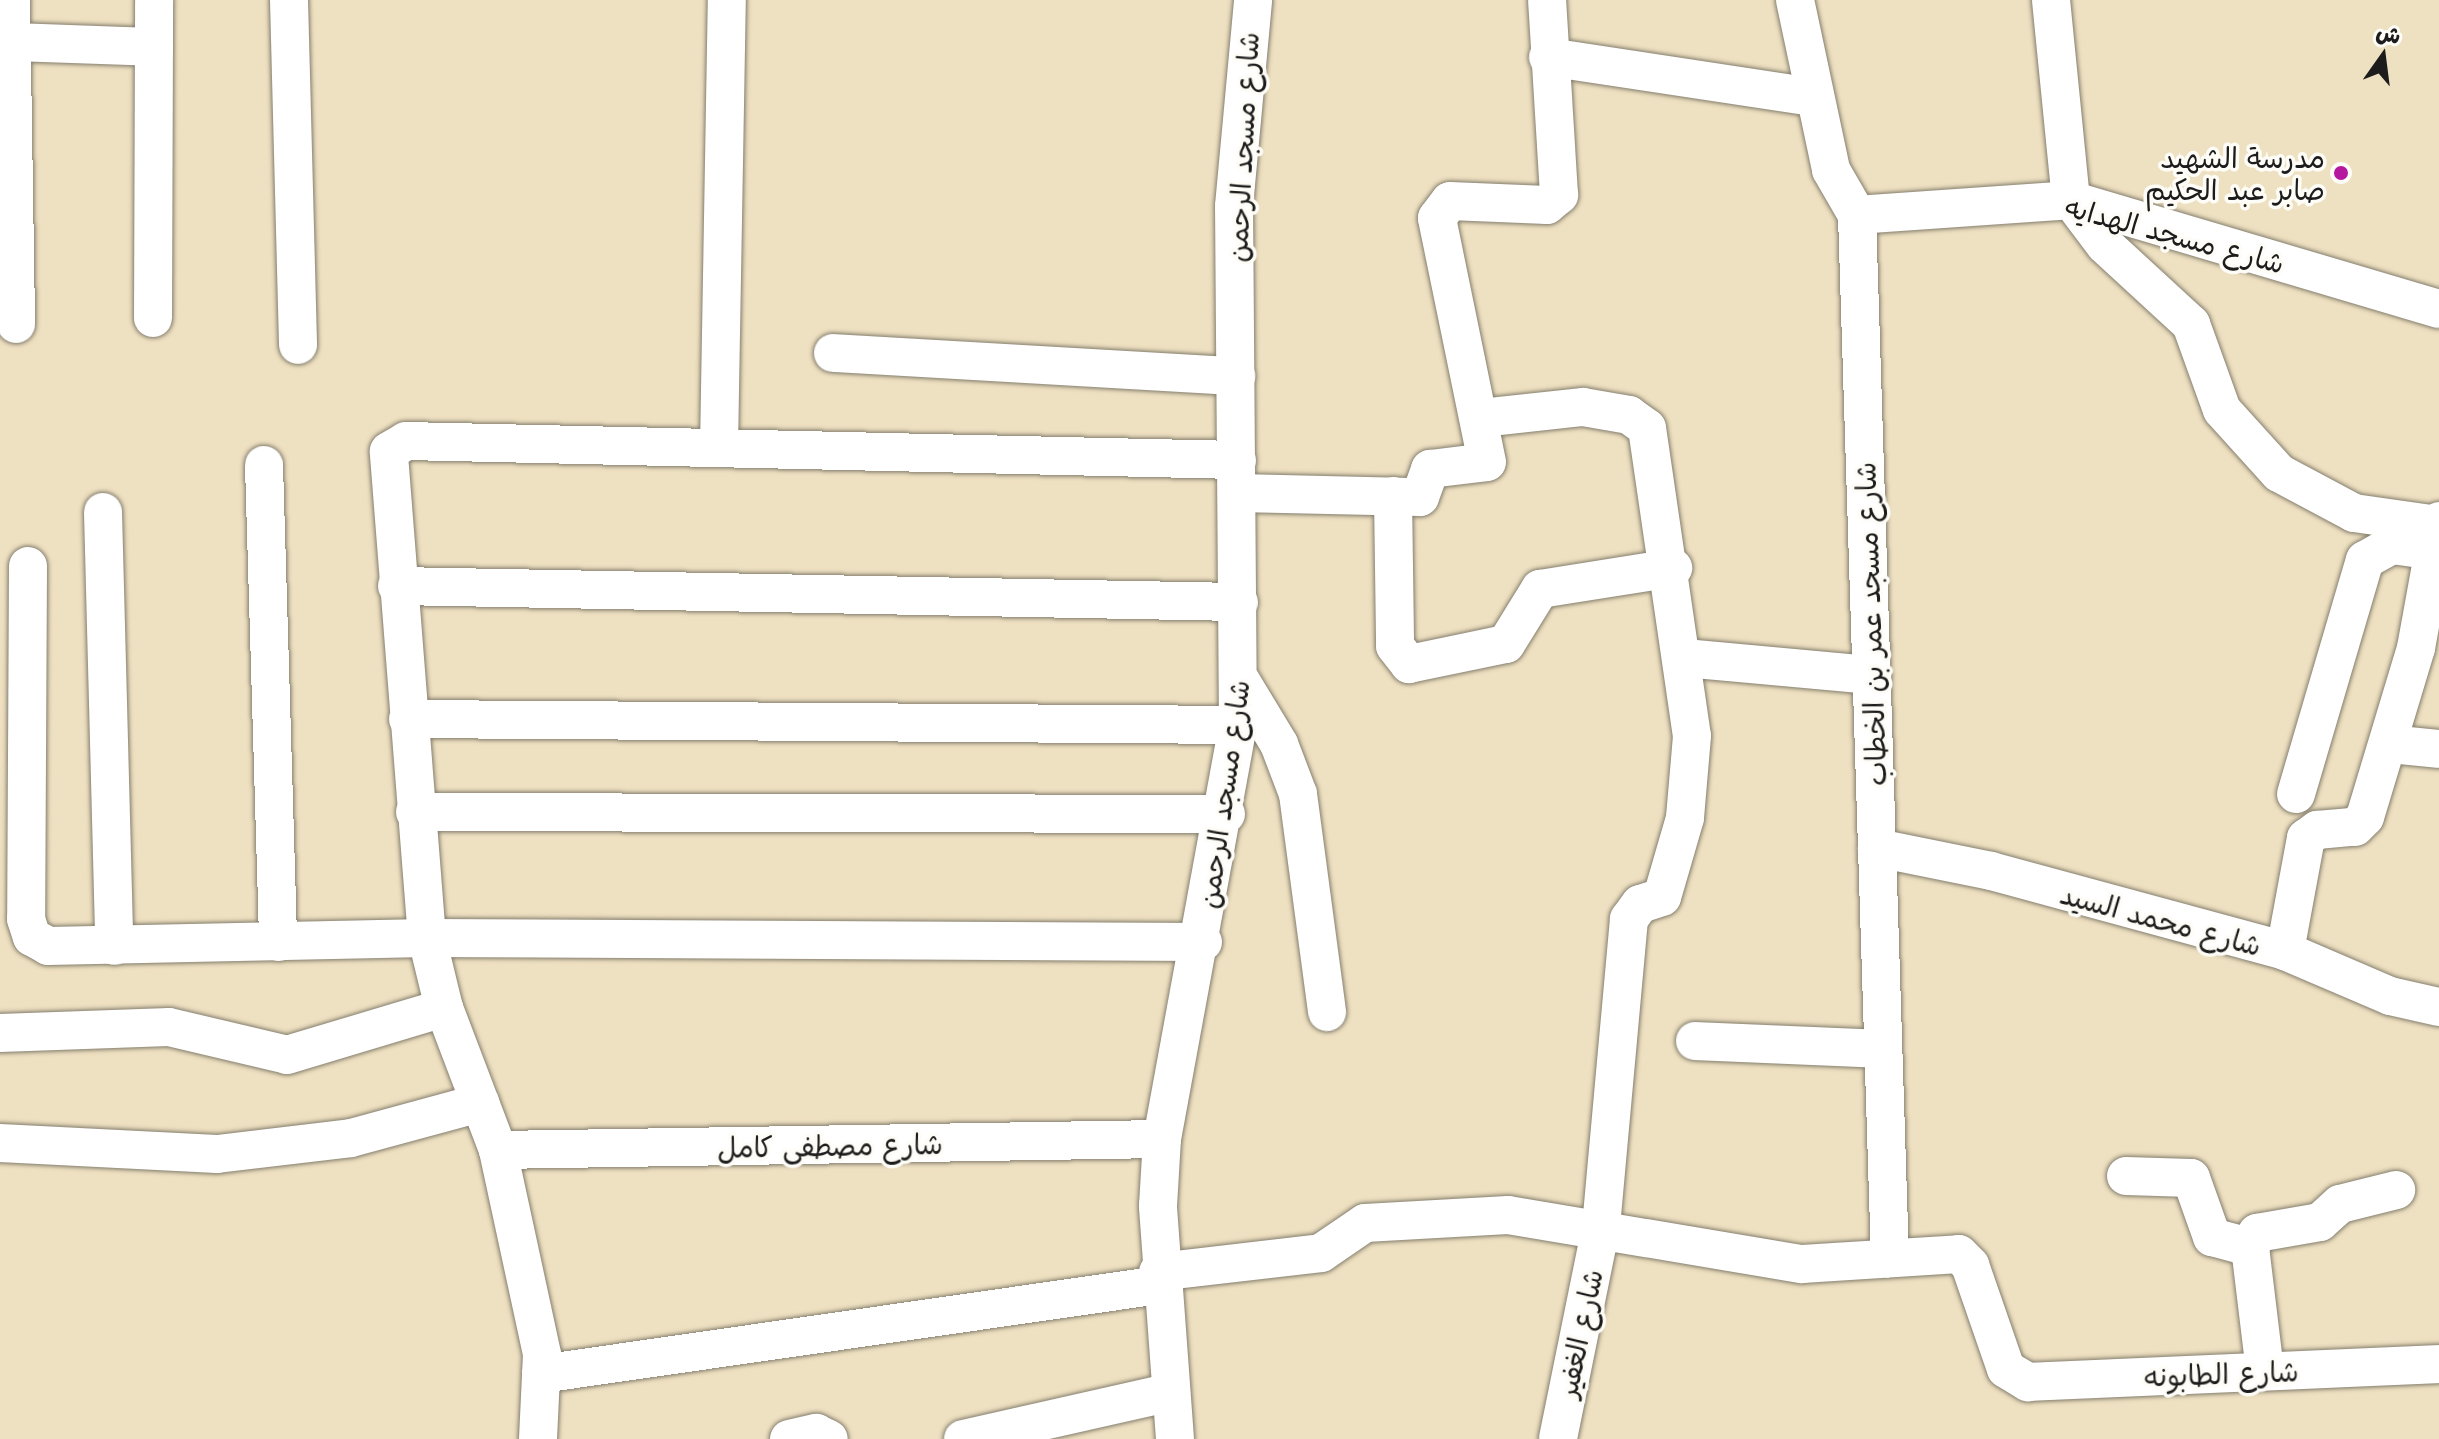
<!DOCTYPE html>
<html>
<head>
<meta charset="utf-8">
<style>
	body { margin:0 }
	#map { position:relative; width:2439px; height:1439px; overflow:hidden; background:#eee1c1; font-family:"Playpen Sans","Playpen Sans Arabic",sans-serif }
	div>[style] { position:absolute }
	.roads { filter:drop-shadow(0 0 2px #857e6e) drop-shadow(0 0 2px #857e6e) }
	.minor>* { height:38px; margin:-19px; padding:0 19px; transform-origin:19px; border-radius:19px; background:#fff }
	.dots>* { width:22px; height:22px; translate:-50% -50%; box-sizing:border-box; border:4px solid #fdfcf7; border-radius:50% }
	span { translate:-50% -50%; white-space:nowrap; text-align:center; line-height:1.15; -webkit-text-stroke:7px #fdfcf7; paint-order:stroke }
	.street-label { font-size:28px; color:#1c1c1c }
	.poi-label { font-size:28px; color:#1c1c1c }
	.right { translate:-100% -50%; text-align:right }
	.north { position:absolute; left:2343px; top:16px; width:80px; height:80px; -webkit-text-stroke:6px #fdfcf7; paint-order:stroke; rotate:14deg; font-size:22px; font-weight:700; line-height:32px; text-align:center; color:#1c1c1c }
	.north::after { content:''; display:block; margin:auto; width:28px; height:36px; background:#1c1c1c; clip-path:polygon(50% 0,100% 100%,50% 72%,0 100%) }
</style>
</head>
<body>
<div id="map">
	<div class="roads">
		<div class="minor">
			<i style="left:11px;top:0;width:324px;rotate:89.1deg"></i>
			<i style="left:289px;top:0;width:345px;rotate:88.5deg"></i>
			<i style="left:1795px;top:0;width:174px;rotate:78deg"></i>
			<i style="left:1831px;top:170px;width:52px;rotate:60deg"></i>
			<i style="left:1857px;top:215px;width:1044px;rotate:88.19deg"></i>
			<i style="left:2051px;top:0;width:201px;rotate:84.3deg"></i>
			<i style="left:2071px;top:200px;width:56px;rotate:52.9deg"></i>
			<i style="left:2105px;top:245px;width:117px;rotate:42.6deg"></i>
			<i style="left:2191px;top:324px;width:91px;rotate:70.2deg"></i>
			<i style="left:2222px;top:410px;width:85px;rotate:47.9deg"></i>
			<i style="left:2279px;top:473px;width:85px;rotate:28.1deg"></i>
			<i style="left:2354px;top:513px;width:85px;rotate:8.1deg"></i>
			<i style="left:12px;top:42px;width:142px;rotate:2deg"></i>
			<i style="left:1548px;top:57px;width:267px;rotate:8.6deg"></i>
			<i style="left:1857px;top:215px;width:215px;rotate:-4deg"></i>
			<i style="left:2071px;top:200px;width:384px;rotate:16.5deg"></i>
			<i style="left:153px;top:318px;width:318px;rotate:-89.8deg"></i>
			<i style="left:833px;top:353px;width:404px;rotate:3.3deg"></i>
			<i style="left:1481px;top:418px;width:103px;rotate:-6.2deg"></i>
			<i style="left:1583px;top:407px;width:47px;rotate:9.9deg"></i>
			<i style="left:1629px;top:415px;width:22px;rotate:36deg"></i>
			<i style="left:1647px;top:428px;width:311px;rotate:81.7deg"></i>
			<i style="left:1692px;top:736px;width:82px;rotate:94.9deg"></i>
			<i style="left:1685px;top:818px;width:82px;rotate:106.2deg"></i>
			<i style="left:1662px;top:897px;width:23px;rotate:162deg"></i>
			<i style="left:1640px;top:904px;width:19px;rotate:126deg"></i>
			<i style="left:1629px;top:919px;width:309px;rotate:95.2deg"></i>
			<i style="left:1601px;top:1227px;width:216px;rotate:101.5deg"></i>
			<i style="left:719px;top:448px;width:448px;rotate:-89deg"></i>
			<i style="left:264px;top:465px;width:477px;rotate:88.3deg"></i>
			<i style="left:1238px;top:493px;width:182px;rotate:1.3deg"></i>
			<i style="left:1420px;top:497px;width:30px;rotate:-70deg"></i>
			<i style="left:1430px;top:469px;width:57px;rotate:-7deg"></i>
			<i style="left:1487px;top:462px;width:249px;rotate:-101.6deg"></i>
			<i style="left:1437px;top:218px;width:21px;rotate:-53deg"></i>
			<i style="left:1450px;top:201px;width:97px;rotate:2.4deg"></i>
			<i style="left:1547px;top:205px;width:16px;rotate:-40deg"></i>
			<i style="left:1559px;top:195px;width:195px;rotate:-93.5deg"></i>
			<i style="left:1393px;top:496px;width:150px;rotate:89.2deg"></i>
			<i style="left:1395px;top:646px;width:23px;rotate:52deg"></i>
			<i style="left:1409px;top:664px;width:99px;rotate:-11.7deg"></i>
			<i style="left:1506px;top:644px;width:65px;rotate:-58.3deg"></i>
			<i style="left:1540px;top:589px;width:135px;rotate:-9deg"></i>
			<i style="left:103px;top:512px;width:434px;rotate:88.5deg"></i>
			<i style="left:28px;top:566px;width:353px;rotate:90.3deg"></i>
			<i style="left:26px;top:919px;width:19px;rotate:72deg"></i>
			<i style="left:32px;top:937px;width:18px;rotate:29deg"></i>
			<i style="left:48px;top:946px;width:379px;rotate:-1.2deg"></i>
			<i style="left:427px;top:938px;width:776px;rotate:0.3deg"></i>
			<i style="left:397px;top:586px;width:842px;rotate:1.09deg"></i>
			<i style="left:1684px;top:658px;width:189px;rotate:5.2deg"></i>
			<i style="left:1241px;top:681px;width:74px;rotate:58.9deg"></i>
			<i style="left:1279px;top:744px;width:53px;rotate:69.2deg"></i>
			<i style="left:1298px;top:794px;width:220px;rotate:82.4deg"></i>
			<i style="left:408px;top:719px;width:830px;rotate:0.41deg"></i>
			<i style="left:2390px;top:744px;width:49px;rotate:5.8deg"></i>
			<i style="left:2296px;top:794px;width:244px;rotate:-73.6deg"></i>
			<i style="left:2365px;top:560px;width:31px;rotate:-29deg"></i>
			<i style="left:2392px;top:545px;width:43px;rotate:7.9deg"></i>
			<i style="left:415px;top:812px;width:811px;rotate:0.14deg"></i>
			<i style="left:1877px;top:848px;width:116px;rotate:11.4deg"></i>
			<i style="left:1991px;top:871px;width:305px;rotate:15.2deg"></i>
			<i style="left:2285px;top:951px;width:114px;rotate:23.2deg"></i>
			<i style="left:2390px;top:996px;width:50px;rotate:12.7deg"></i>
			<i style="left:2285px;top:951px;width:115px;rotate:-79.5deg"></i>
			<i style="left:2306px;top:838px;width:14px;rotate:-36deg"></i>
			<i style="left:2317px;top:830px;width:38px;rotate:-5deg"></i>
			<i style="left:2355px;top:827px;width:14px;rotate:-45deg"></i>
			<i style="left:2365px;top:817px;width:177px;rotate:-73.2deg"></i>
			<i style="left:2416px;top:648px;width:129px;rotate:-79.7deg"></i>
			<i style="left:0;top:1033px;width:169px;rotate:-2deg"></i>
			<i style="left:169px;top:1027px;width:121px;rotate:13.3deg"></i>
			<i style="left:287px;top:1055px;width:164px;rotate:-16.7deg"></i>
			<i style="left:1695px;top:1041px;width:188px;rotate:2.4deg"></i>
			<i style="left:0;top:1143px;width:217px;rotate:2.9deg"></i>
			<i style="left:217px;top:1154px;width:135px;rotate:-6.8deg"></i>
			<i style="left:351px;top:1138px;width:134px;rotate:-15.2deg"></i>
			<i style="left:498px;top:1150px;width:664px;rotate:-0.95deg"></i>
			<i style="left:2126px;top:1176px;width:65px;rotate:1.8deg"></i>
			<i style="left:2191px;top:1178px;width:63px;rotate:70.4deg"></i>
			<i style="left:2212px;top:1237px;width:39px;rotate:15deg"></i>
			<i style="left:1158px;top:1272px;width:164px;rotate:-6.6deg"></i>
			<i style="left:1321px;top:1253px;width:53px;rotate:-34.3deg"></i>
			<i style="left:1365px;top:1223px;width:143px;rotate:-3.2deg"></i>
			<i style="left:1508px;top:1215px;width:298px;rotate:9.5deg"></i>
			<i style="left:1802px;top:1264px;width:157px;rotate:-3.6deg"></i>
			<i style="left:1959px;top:1254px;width:16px;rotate:45deg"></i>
			<i style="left:1970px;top:1265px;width:110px;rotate:70.9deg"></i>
			<i style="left:2006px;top:1369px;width:26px;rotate:31deg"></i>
			<i style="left:2028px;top:1382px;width:411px;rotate:-2.5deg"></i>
			<i style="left:2265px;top:1371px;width:125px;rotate:-96.9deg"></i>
			<i style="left:2250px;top:1247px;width:16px;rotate:-63deg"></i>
			<i style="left:2257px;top:1233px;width:64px;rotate:-9.9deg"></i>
			<i style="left:2320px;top:1222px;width:27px;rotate:-42deg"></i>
			<i style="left:2340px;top:1204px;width:58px;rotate:-14deg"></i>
			<i style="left:541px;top:1374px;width:624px;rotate:-8.19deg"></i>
			<i style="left:538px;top:1439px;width:85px;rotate:-87.3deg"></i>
			<i style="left:542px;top:1354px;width:209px;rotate:-102.2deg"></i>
			<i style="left:498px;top:1150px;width:152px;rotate:-110.8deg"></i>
			<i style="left:444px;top:1008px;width:72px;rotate:-103.7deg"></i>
			<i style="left:427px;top:938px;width:488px;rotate:-94.5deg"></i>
			<i style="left:389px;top:451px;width:20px;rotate:-30deg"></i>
			<i style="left:406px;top:441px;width:831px;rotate:1.31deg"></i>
			<i style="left:789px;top:1439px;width:28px;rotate:-13deg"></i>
			<i style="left:816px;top:1433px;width:14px;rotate:25deg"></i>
			<i style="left:963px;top:1439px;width:213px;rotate:-12.7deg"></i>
			<i style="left:1175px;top:1439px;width:234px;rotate:-94.2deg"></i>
			<i style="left:1158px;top:1206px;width:67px;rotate:-86.6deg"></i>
			<i style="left:1162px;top:1139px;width:421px;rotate:-79.6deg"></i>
			<i style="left:1238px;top:725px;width:519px;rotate:-90.44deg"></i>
			<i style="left:1234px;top:206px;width:207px;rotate:-84.7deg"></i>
		</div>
	</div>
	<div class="dots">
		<i style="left:2341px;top:173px;background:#b5179e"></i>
	</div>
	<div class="street-label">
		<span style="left:1242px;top:147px;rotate:-87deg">شارع مسجد الرحمن</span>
		<span style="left:2175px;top:234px;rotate:15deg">شارع مسجد الهدايه</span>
		<span style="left:1870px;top:624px;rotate:-92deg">شارع مسجد عمر بن الخطاب</span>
		<span style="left:1223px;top:794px;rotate:-82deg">شارع مسجد الرحمن</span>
		<span style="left:2161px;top:919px;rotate:15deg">شارع محمد السيد</span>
		<span style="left:830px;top:1145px;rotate:-1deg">شارع مصطفى كامل</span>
		<span style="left:1579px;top:1333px;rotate:-78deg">شارع الغفير</span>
		<span style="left:2221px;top:1373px;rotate:-2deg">شارع الطابونه</span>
	</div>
	<div class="poi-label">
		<span class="right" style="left:2325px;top:173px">مدرسة الشهيد<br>صابر عبد الحكيم</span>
	</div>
	<div class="north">ش</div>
</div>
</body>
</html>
